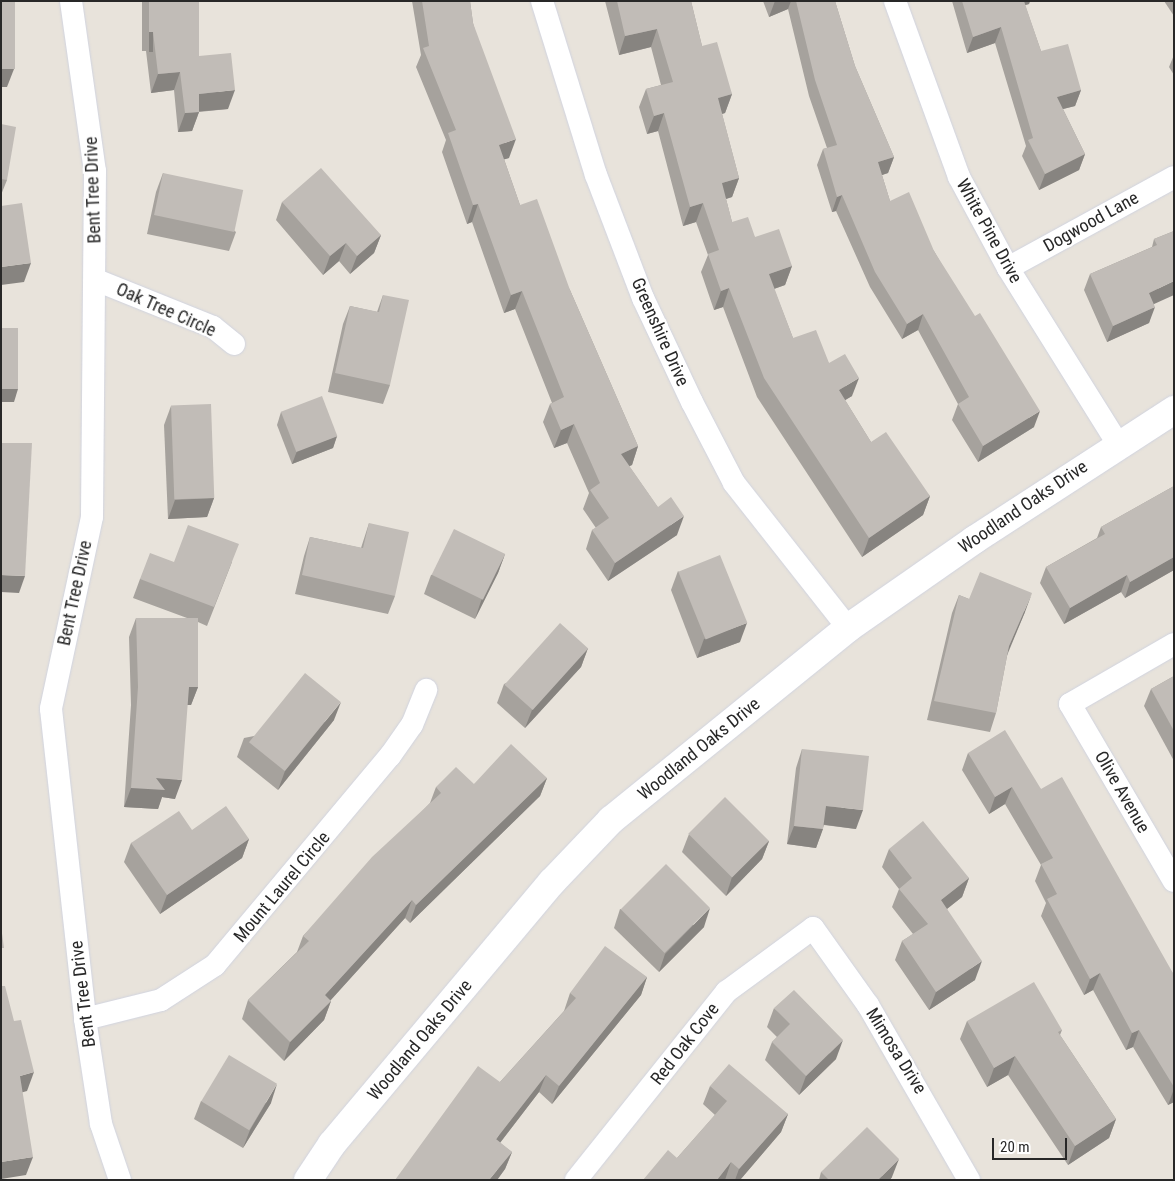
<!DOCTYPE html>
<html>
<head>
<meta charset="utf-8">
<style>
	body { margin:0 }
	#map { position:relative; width:1175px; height:1181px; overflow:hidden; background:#e8e3db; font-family:"Roboto Condensed",sans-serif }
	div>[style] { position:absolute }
	.roads { filter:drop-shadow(0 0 1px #d0d3df) drop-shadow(0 0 1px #d0d3df) }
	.street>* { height:22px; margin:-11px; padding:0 11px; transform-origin:11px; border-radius:11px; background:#fff }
	.secondary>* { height:28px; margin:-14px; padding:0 14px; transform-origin:14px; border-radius:14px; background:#fff }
	.wall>* { inset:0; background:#a6a29d }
	.shaded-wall>* { inset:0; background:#878480; transform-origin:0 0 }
	.building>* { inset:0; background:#c1bcb7; transform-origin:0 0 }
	span { translate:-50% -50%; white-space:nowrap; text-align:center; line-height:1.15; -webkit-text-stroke:4.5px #fff; paint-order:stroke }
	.street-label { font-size:18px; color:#282828 }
	.frame { position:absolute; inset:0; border:2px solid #282828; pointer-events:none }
	.scale { position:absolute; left:992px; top:1138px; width:75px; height:22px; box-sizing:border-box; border:2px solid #282828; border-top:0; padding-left:6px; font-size:15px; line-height:18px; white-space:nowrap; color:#282828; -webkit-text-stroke:4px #fff; paint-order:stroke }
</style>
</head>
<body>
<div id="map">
	<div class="roads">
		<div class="street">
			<i style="left:71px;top:1px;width:172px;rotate:82deg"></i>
			<i style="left:95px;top:171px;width:346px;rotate:90.5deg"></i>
			<i style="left:92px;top:517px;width:196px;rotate:102.1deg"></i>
			<i style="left:51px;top:709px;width:312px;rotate:83.7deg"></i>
			<i style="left:85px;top:1019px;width:106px;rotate:81.3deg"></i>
			<i style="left:101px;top:1124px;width:59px;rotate:71.3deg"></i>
			<i style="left:542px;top:1px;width:182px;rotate:72.8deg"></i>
			<i style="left:596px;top:175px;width:132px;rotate:69.1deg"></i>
			<i style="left:643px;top:298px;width:115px;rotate:64.8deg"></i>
			<i style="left:692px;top:402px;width:91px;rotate:62.6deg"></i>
			<i style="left:734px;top:483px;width:184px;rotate:51.8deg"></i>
			<i style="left:895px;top:1px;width:187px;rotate:70deg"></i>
			<i style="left:959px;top:177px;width:103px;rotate:61.7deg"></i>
			<i style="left:1008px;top:268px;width:208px;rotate:58deg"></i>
			<i style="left:1008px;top:268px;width:189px;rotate:-28.7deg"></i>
			<i style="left:96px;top:280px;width:126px;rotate:21.9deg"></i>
			<i style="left:213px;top:327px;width:27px;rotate:39deg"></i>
			<i style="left:1174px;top:644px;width:120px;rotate:150deg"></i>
			<i style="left:1070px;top:704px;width:205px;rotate:59.6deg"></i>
			<i style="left:85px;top:1019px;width:78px;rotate:-14deg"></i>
			<i style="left:161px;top:1000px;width:64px;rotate:-32.9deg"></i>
			<i style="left:215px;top:965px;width:273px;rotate:-50.1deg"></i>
			<i style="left:390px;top:756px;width:38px;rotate:-55deg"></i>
			<i style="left:412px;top:725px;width:38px;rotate:-68deg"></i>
			<i style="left:576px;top:1180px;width:241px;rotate:-51.4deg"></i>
			<i style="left:726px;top:992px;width:108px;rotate:-36.3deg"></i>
			<i style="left:813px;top:928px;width:95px;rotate:54.5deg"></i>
			<i style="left:868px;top:1005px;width:202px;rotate:60deg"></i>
		</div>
		<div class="secondary">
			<i style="left:308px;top:1180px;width:43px;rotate:-56.3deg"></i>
			<i style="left:332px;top:1144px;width:342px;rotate:-50deg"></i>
			<i style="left:552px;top:882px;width:86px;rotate:-46.4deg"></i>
			<i style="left:611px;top:820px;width:305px;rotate:-39deg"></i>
			<i style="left:848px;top:628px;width:154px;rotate:-34.9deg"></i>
			<i style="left:974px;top:540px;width:239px;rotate:-33deg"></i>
		</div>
	</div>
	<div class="wall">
		<i style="clip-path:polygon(142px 1px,199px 1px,199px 56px,228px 109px,199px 112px,192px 131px,178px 132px,174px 90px,151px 93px,146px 51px,142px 51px)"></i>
		<i style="clip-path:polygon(412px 1px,470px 1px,473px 23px,509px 158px,504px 159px,520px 205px,570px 290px,638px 446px,632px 465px,629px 466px,677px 535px,608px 581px,586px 549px,592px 530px,596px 528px,583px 509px,589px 493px,567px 443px,554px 448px,543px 422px,550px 404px,552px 403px,515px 309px,504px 313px,472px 222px,467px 224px,442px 152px,446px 140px,416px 67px,421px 55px)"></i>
		<i style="clip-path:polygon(605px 1px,691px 1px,702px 46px,732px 94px,725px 113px,722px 114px,739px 178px,732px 197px,726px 199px,732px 222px,755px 237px,792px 266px,785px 285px,774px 289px,793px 338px,829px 363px,852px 396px,845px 400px,871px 442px,930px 496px,923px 515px,862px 557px,757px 397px,723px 307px,714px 310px,701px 272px,708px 255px,696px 222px,683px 226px,658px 131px,647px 134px,639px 107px,646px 89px,661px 85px,651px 47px,619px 55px)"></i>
		<i style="clip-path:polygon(763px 1px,835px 1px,855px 66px,894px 157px,888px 173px,882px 175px,890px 201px,934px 251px,1034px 427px,978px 462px,952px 420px,958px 404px,918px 330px,902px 339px,870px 287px,836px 211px,832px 212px,817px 165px,823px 149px,827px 148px,809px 96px,788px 9px,769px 17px)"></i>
		<i style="clip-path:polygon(952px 1px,1030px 1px,1029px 4px,1025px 5px,1041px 51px,1081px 90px,1075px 106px,1063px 109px,1085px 154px,1079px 170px,1039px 190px,1022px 156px,1026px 146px,995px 43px,967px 53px)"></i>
		<i style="clip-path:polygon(1164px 1px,1174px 1px,1174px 16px)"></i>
		<i style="clip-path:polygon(1174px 55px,1174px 75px,1169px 67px)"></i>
		<i style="clip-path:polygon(1px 124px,7px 180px,1px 195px)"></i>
		<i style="clip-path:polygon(163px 173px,236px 232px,229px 251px,147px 234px,156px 192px)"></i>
		<i style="clip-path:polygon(282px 202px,381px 235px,374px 253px,350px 274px,339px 261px,323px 275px,276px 220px)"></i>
		<i style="clip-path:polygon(1174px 231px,1154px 304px,1149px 323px,1107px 342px,1084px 290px,1090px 274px,1152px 247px,1154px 239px)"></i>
		<i style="clip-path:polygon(383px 295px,390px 385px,383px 404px,328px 392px,343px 324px,350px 306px,377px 312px)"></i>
		<i style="clip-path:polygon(171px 406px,214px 498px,207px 517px,168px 519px,164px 425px)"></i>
		<i style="clip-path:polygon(281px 412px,337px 436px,333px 448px,292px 464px,277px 425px)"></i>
		<i style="clip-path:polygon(1174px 486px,1174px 570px,1125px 598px,1121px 592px,1064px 624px,1040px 583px,1046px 567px,1097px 538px,1101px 527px)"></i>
		<i style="clip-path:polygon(369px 523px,395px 596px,388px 614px,295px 594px,304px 556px,310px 537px,361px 548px)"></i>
		<i style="clip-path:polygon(505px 554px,498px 573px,475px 619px,424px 594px,431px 575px)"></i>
		<i style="clip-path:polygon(174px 562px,232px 562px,207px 626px,198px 622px,198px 687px,191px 705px,187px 705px,175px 799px,162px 797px,158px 809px,124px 807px,131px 705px,129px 637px,136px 618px,187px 618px,133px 598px,140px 579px)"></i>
		<i style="clip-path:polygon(678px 571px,740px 642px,697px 658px,671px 590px)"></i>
		<i style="clip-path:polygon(959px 595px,969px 599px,1025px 612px,1008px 651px,996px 713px,990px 732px,927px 720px,952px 613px)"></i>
		<i style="clip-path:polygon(588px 648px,581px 667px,525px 728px,497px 703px,504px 684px)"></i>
		<i style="clip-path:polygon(1174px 676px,1174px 761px,1144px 706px,1151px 689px)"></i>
		<i style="clip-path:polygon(334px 720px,278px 790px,237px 757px,244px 738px)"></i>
		<i style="clip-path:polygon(802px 749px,856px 829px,824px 825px,816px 848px,787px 844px,796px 768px)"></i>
		<i style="clip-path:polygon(968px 753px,1041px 789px,1174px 975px,1174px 1102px,1168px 1105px,1133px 1047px,1126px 1050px,1093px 990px,1084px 995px,1041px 916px,1046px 903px,1035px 881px,1041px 865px,1005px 804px,989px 814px,962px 770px)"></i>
		<i style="clip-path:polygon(547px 778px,540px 796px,410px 923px,405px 918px,330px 1001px,331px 1001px,324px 1020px,284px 1061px,242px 1019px,248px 1000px,297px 952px,303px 936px,430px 803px,436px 787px)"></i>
		<i style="clip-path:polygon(192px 830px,249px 839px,242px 858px,160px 914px,124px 862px,131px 843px)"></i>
		<i style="clip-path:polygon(689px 834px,769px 841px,762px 859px,726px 896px,682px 852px)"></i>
		<i style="clip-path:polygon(889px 849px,969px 878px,962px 897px,947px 909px,975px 980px,929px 1010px,895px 960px,902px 941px,913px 934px,892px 907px,899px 889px,882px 867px)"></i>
		<i style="clip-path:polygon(620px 909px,704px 927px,659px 972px,614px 928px)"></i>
		<i style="clip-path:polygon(647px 977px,641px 995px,552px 1104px,539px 1092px,500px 1143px,512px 1152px,505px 1169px,497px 1180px,500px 1082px,564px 1011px,570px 993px)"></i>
		<i style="clip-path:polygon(774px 1008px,836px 1059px,799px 1095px,765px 1060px,772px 1042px,777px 1037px,767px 1027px)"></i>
		<i style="clip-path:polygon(967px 1021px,1062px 1030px,1060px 1035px,1116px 1119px,1109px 1138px,1068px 1165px,1008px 1075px,987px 1087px,960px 1039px)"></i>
		<i style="clip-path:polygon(710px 1086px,788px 1114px,781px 1132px,740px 1180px,643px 1180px,677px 1158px,715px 1115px,703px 1104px)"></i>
		<i style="clip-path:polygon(201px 1101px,271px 1103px,243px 1148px,194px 1119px)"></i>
		<i style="clip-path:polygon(821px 1172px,892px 1177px,890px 1180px,819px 1180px)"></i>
	</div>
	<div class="shaded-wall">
		<i style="clip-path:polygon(775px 1px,791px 1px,788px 9px,769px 17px)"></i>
		<i style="clip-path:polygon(1018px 1px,1030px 1px,1029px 4px,1015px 8px)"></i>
		<i style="clip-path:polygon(1001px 27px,995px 43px,967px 53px,973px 37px)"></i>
		<i style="clip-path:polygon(657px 29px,651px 47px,619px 55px,625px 36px)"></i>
		<i style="left:149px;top:32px;width:4px;height:20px"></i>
		<i style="clip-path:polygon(1px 69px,14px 69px,7px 87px,1px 87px)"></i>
		<i style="clip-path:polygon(180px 72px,174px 90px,151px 93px,158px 74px)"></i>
		<i style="clip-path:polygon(235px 90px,228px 109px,192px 112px,199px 94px)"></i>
		<i style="clip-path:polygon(1081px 90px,1075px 106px,1051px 112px,1057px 97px)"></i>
		<i style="clip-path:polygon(732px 94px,725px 113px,711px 117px,718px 98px)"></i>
		<i style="clip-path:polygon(199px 112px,192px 131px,178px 132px,185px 113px)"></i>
		<i style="clip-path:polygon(664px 113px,658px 131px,647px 134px,654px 116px)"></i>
		<i style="clip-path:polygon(516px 139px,509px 158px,492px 163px,499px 145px)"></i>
		<i style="clip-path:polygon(1085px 154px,1079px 170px,1039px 190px,1045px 174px)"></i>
		<i style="clip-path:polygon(894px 157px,888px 173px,873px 178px,878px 162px)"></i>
		<i style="clip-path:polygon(739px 178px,732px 197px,716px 202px,722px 183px)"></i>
		<i style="clip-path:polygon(842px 195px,836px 211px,832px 212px,837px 197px)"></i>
		<i style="clip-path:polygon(703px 203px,696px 222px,683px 226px,690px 207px)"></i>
		<i style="clip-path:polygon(478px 204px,472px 222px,467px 224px,473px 205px)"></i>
		<i style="clip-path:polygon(381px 235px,374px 253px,350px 274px,357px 256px)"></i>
		<i style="clip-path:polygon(346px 243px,339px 261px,323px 275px,330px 256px)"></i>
		<i style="clip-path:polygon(31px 263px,24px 282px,1px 285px,1px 267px)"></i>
		<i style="clip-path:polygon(792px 266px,785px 285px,762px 293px,769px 274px)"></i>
		<i style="clip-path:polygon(1174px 281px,1174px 295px,1143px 309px,1149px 293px)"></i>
		<i style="clip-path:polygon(729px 288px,723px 307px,714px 310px,721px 291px)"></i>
		<i style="clip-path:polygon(522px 291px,515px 309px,504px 313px,511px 295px)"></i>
		<i style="clip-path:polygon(1155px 307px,1149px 323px,1107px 342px,1113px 326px)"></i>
		<i style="clip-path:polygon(923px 314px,918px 330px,902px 339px,907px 324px)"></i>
		<i style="clip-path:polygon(859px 378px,852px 396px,832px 408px,839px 390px)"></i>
		<i style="clip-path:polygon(1px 389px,18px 389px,14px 402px,1px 402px)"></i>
		<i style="clip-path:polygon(1040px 411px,1034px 427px,978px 462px,983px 446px)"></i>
		<i style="clip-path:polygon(574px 424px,567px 443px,554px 448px,561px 430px)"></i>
		<i style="clip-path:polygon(337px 436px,333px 448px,292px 464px,297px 451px)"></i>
		<i style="clip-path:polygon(638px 446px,632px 465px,614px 473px,621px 454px)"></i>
		<i style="clip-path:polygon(930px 496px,923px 515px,862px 557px,869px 538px)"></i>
		<i style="clip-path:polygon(214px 498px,207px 517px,168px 519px,175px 500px)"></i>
		<i style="clip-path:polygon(684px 516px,677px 535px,608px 581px,615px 563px)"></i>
		<i style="clip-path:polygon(505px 554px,498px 573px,475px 619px,481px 601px)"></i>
		<i style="clip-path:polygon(1174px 557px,1174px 570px,1125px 598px,1130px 582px)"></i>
		<i style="clip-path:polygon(1px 575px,25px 576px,19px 593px,1px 592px)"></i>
		<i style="clip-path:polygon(1127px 575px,1121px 592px,1064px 624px,1070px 608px)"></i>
		<i style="clip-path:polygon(1032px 593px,1025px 612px,1003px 665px,1009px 646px)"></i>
		<i style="clip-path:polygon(747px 623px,740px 642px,697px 658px,704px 639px)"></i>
		<i style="clip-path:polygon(588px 648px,581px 667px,525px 728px,532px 710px)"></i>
		<i style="clip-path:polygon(189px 687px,198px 687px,191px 705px,182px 705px)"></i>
		<i style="clip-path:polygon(341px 702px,334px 720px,278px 790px,285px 771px)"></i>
		<i style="clip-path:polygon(156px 778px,182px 780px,175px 799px,162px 797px,158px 809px,124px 807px,131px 788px)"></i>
		<i style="clip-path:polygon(547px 778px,540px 796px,410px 923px,416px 905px)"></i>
		<i style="clip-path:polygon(1012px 787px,1005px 804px,989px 814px,995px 797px)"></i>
		<i style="clip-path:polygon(826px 806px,863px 810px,856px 829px,819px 824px)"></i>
		<i style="clip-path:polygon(794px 826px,823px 829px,816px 848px,787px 844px)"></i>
		<i style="clip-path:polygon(249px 839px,242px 858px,160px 914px,167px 895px)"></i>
		<i style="clip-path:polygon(769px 841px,762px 859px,726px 896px,732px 877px)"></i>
		<i style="clip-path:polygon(969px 878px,962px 897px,934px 919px,941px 900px)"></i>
		<i style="clip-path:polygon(412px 900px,405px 918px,318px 1014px,325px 995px)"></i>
		<i style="clip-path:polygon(710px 908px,704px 927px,659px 972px,665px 954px)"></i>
		<i style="clip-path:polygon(982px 961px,975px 980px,929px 1010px,936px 992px)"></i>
		<i style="clip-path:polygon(1100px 973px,1093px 990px,1084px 995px,1090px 979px)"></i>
		<i style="clip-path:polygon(647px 977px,641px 995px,552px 1104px,559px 1086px)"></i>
		<i style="clip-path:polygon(331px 1001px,324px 1020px,284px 1061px,290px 1042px)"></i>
		<i style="clip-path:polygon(1139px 1030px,1133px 1047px,1126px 1050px,1132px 1033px)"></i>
		<i style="clip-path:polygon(843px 1040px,836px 1059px,799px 1095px,806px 1076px)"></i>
		<i style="clip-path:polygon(1015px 1056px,1008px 1075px,987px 1087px,994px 1068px)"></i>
		<i style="clip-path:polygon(34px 1072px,27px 1091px,13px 1095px,20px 1076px)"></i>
		<i style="clip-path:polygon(546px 1075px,539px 1092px,489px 1157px,496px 1139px)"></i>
		<i style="clip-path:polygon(277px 1084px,271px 1103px,243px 1148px,250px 1130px)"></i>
		<i style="clip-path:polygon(1174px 1089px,1174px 1102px,1168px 1105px)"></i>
		<i style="clip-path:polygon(788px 1114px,781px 1132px,740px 1180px,735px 1180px,739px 1169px)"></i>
		<i style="clip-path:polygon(1116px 1119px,1109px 1138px,1068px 1165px,1075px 1146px)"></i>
		<i style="clip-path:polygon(512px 1152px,505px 1169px,497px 1180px,489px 1180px)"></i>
		<i style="clip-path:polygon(33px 1157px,26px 1175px,1px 1179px,1px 1162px)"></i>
		<i style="clip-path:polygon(899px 1159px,892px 1177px,890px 1180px,878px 1180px)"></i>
		<i style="clip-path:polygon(731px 1162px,725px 1180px,717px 1180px)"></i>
	</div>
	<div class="building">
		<i style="left:1px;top:1px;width:14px;height:68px"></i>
		<i style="clip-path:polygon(149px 1px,199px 1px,199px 56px,231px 53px,235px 90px,199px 94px,199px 112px,185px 113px,180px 72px,158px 74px,153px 32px,149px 32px)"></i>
		<i style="clip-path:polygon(422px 1px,470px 1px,473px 23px,516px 139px,499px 145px,520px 205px,537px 199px,570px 290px,638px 446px,621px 454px,658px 507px,671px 497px,684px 516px,615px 563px,592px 530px,609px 518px,590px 490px,600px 483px,574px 424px,561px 430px,550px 404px,564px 397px,522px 291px,511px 295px,478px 204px,473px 205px,448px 133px,456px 130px,423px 48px,429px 46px)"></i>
		<i style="clip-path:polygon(617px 1px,691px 1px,702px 46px,717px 42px,732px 94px,718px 98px,739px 178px,722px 183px,732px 222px,748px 217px,755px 237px,779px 229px,792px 266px,769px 274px,793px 338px,816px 330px,829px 363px,845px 354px,859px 378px,839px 390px,871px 442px,886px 432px,930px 496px,869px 538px,764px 378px,729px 288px,721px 291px,708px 254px,719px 250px,703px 203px,690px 207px,664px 113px,654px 116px,646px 89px,673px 82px,657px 29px,625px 36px)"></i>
		<i style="clip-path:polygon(796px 1px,835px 1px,855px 66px,894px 157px,878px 162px,890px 201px,909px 192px,934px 251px,975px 316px,980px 313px,1040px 411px,983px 446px,958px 404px,969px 397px,923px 314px,907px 324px,875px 272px,842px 195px,837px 197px,823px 149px,837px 145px,815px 80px)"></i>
		<i style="clip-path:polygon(962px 1px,1024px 1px,1041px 51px,1068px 44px,1081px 90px,1057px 97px,1085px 154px,1045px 174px,1028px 140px,1033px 138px,1001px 27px,973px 37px)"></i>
		<i style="clip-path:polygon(1px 124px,16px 127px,7px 180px,1px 179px)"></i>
		<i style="clip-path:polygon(321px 168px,381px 235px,357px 256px,346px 243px,330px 256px,282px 202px)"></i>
		<i style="left:163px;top:173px;width:82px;height:43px;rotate:12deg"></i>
		<i style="clip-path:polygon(22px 203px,31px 263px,1px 267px,1px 206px)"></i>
		<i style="clip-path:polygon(1174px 231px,1174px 281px,1149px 293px,1155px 307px,1113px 326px,1090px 274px,1157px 245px,1154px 239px)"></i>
		<i style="clip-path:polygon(383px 295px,409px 300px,390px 385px,335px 373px,350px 306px,379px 312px)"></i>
		<i style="left:1px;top:328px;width:17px;height:61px"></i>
		<i style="left:322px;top:396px;width:43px;height:44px;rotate:69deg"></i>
		<i style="left:211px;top:404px;width:94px;height:40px;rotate:88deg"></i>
		<i style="clip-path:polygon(1px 443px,32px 443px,25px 576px,1px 575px)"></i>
		<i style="clip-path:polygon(1174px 486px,1174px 557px,1130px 582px,1127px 575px,1070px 608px,1046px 567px,1105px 534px,1101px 527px)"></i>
		<i style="clip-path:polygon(369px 523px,409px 532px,395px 596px,302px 575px,310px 537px,363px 548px)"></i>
		<i style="clip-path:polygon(188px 525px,239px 544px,214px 607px,140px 579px,150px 553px,174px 562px)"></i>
		<i style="left:454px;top:529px;width:57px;height:51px;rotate:26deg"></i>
		<i style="left:720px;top:555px;width:73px;height:45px;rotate:68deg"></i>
		<i style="clip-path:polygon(980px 572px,1032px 593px,1009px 646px,996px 713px,934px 701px,959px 595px,969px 599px)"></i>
		<i style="clip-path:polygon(136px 618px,198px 618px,198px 687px,189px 687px,182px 780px,156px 778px,165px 790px,131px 788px,138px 687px)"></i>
		<i style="left:560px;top:623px;width:38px;height:83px;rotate:42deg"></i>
		<i style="left:305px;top:673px;width:46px;height:89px;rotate:39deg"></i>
		<i style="clip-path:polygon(1174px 676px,1174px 731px,1151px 689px)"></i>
		<i style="clip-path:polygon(1005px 730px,1041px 789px,1062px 777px,1174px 975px,1174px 1087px,1139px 1030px,1132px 1033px,1100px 973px,1090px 979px,1047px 899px,1057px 894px,1041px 864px,1053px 858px,1012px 787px,995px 797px,968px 753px)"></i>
		<i style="clip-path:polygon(511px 744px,547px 778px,416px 905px,412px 900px,325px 995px,331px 1001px,290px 1042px,248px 1000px,309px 941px,303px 936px,372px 857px,441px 793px,436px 787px,456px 767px,474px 784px)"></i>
		<i style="clip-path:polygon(802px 749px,869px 756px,863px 810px,826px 806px,823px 829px,794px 826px)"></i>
		<i style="left:725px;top:797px;width:62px;height:52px;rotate:45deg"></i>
		<i style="clip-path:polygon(226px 806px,249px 839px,167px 895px,131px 843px,179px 811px,192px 830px)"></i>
		<i style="clip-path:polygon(923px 821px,969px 878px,941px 900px,982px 961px,936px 992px,902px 941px,928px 924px,899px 889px,912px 878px,889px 849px)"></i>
		<i style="left:666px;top:864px;width:62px;height:64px;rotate:45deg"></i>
		<i style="clip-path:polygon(1px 926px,4px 948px,1px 948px)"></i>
		<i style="clip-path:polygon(605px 946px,647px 977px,559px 1086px,546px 1075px,496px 1139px,512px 1152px,489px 1180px,395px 1180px,478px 1066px,500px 1082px,576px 998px,570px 993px)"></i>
		<i style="clip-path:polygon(1034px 982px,1062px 1030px,1058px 1032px,1116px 1119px,1075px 1146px,1015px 1056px,994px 1068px,967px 1021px)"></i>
		<i style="clip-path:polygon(1px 986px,5px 986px,14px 1021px,21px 1020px,34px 1072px,20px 1076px,33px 1157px,1px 1162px)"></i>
		<i style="clip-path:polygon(794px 990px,843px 1040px,806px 1076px,772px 1042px,790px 1024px,774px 1008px)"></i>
		<i style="left:229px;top:1055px;width:56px;height:54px;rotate:31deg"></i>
		<i style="clip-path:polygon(729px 1064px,788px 1114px,739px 1169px,731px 1162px,717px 1180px,643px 1180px,668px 1150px,677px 1158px,727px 1101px,710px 1086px)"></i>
		<i style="clip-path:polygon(867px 1127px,899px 1159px,878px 1180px,829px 1180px,821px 1172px)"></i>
	</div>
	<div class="street-label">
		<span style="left:93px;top:190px;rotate:-92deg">Bent Tree Drive</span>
		<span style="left:1091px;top:222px;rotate:-29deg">Dogwood Lane</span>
		<span style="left:989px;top:231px;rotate:61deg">White Pine Drive</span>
		<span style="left:166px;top:310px;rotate:24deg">Oak Tree Circle</span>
		<span style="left:660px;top:332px;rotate:66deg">Greenshire Drive</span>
		<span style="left:1023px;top:507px;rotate:-34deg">Woodland Oaks Drive</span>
		<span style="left:75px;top:593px;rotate:-78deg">Bent Tree Drive</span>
		<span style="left:699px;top:749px;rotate:-39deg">Woodland Oaks Drive</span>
		<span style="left:1122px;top:792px;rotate:60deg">Olive Avenue</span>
		<span style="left:282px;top:887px;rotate:-50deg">Mount Laurel Circle</span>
		<span style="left:83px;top:994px;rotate:-97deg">Bent Tree Drive</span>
		<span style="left:420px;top:1040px;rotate:-50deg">Woodland Oaks Drive</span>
		<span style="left:685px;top:1044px;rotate:-52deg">Red Oak Cove</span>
		<span style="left:896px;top:1051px;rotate:58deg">Mimosa Drive</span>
	</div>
	<div class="frame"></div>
	<div class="scale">20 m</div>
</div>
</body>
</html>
